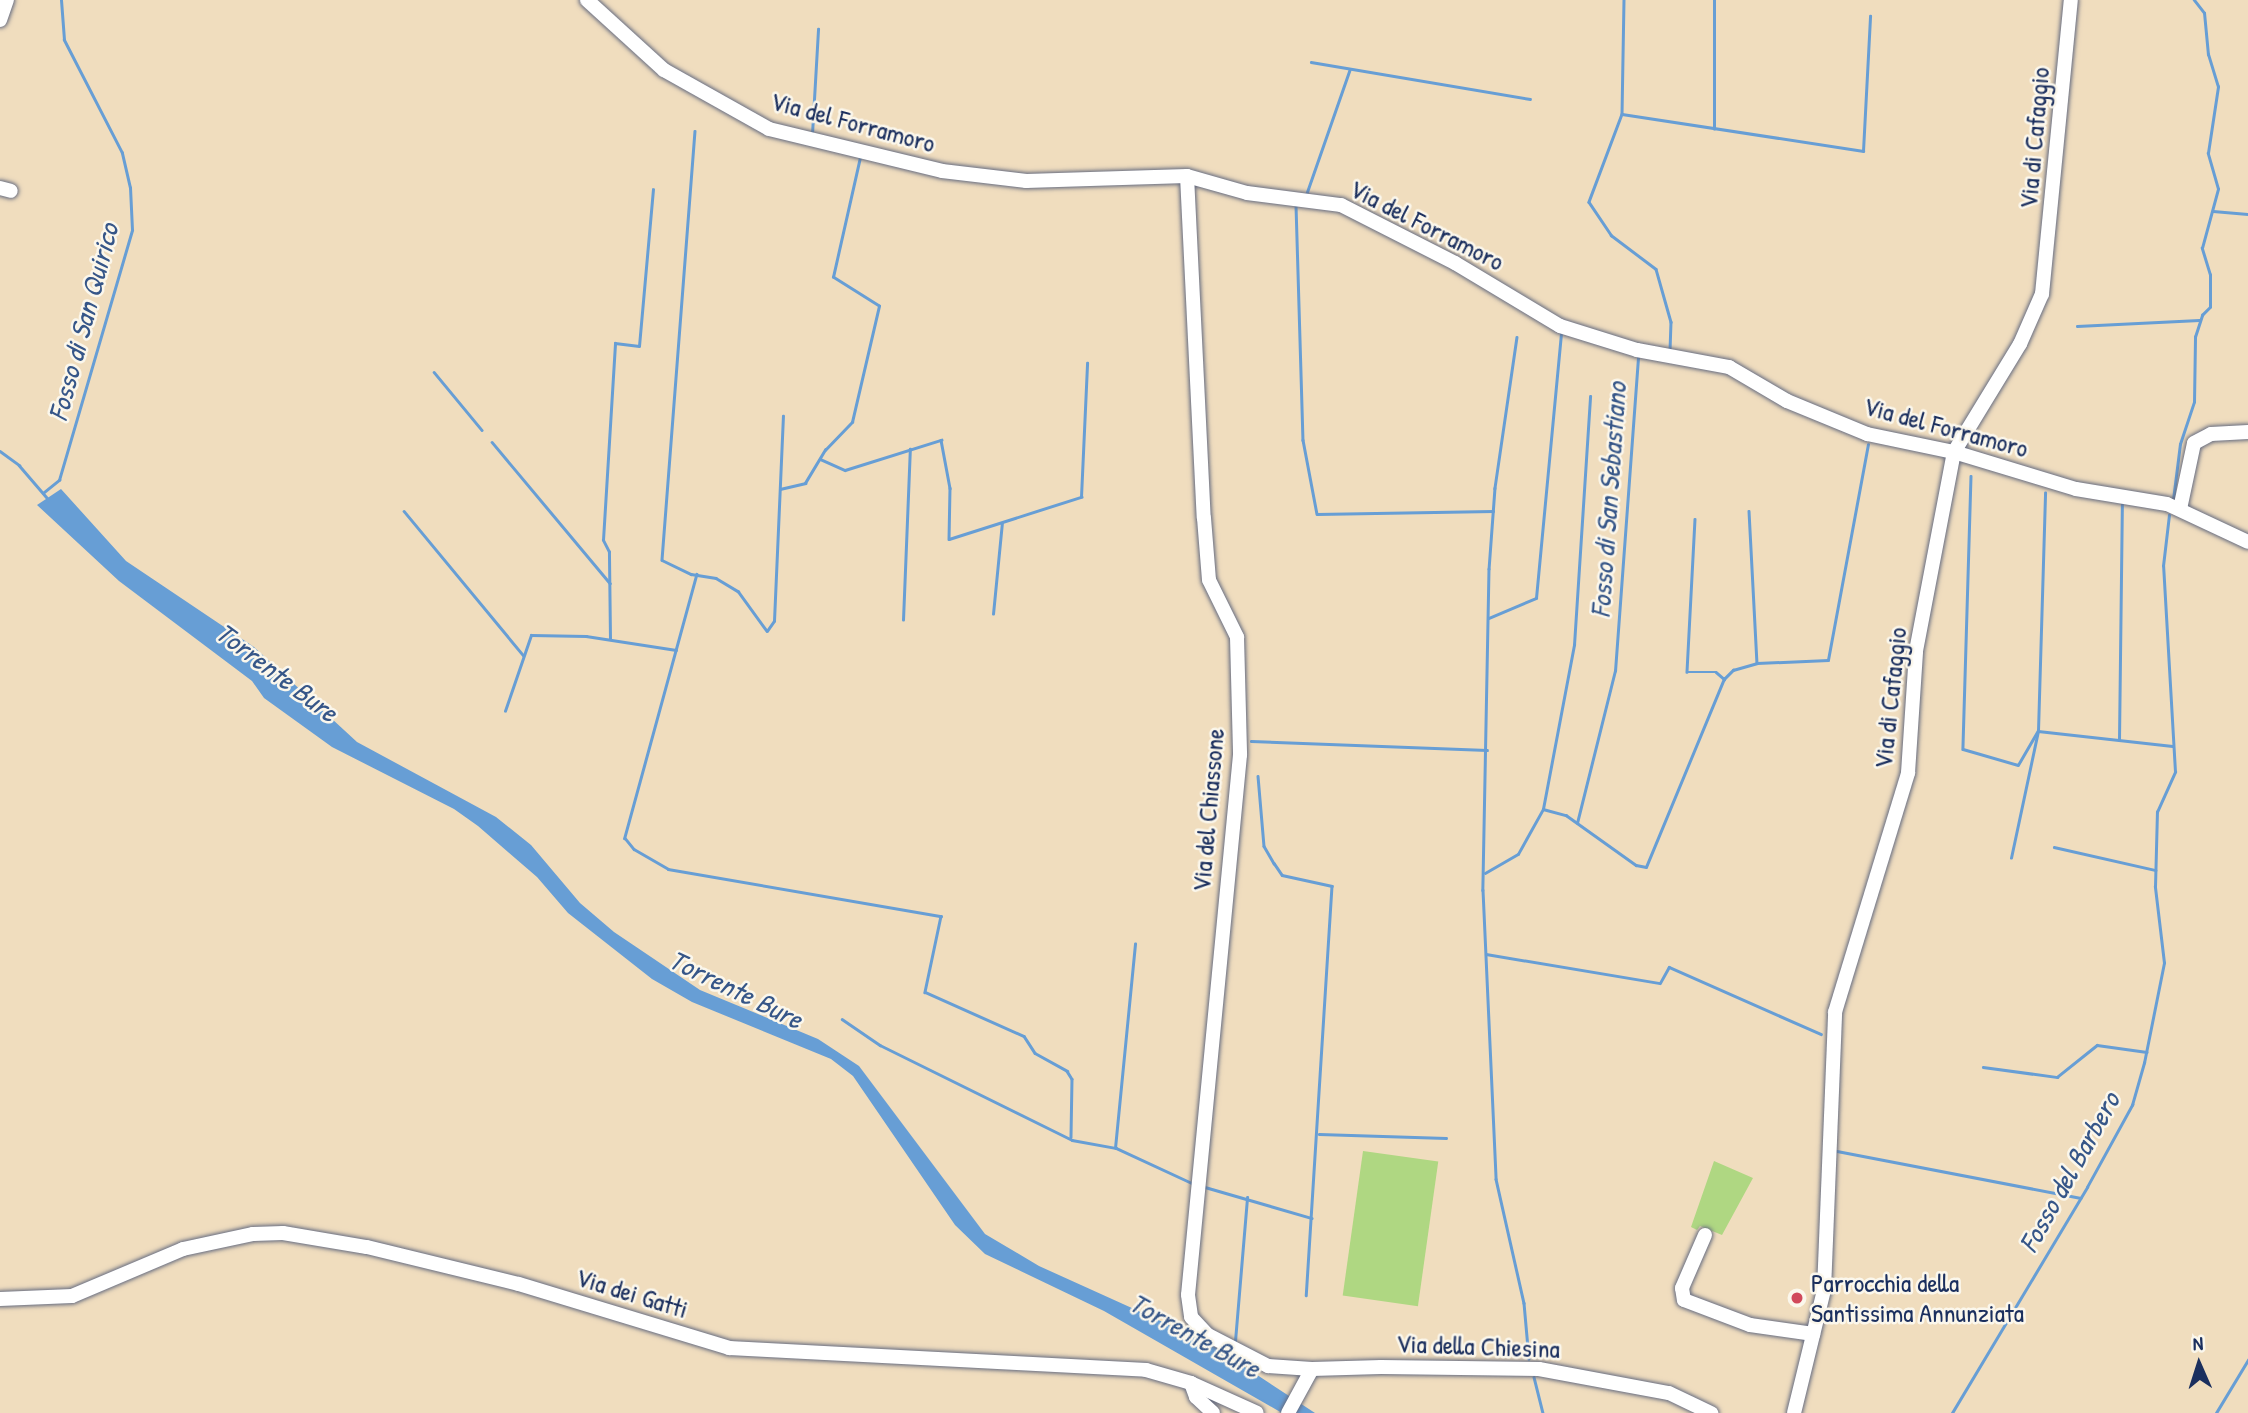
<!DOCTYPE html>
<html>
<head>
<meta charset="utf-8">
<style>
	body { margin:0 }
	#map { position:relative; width:2248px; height:1413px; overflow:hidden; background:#f0ddbe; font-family:"Patrick Hand",sans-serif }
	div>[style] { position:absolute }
	.green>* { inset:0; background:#afd782; transform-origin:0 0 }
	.water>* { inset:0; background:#679ed5 }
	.stream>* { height:2.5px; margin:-1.25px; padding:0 1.25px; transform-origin:1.25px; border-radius:1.25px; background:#679ed5 }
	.roads { filter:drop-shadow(0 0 2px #666c80) drop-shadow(0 0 2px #666c80) }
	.minor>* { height:14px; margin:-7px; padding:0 7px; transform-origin:7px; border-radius:7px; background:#fff }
	.dots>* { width:19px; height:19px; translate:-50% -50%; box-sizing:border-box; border:4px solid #fbf7ec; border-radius:50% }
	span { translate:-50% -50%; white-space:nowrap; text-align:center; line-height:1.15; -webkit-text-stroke:5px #fbf7ec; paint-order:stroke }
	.street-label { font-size:26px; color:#1b2f5e }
	.poi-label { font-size:26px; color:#1b2f5e }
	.left { translate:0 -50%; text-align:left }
	.water-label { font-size:28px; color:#365688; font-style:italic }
	.north { position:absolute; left:2164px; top:1329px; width:70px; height:70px; -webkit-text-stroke:5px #fbf7ec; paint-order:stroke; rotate:357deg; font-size:19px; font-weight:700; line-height:28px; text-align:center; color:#1b2f5e }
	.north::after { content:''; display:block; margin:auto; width:24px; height:32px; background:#1b2f5e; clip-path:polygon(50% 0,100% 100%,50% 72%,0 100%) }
</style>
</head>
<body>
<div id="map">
	<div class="green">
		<i style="left:1363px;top:1151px;width:76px;height:146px;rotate:8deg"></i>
		<i style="clip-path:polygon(1714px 1161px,1753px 1178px,1722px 1235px,1700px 1226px,1697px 1230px,1691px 1227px)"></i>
	</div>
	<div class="water">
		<i style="clip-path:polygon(61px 489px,126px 561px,254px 647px,357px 742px,496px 817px,531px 845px,580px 903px,614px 932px,700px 990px,818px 1039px,859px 1066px,985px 1234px,1039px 1266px,1207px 1342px,1315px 1413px,1282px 1413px,1104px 1311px,985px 1254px,955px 1225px,853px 1076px,831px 1059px,692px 1002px,652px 979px,568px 913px,537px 877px,478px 826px,454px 809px,332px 747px,264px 698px,252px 681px,119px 581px,37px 505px)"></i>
	</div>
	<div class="stream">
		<i style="left:1624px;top:0;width:114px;rotate:91deg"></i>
		<i style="left:1622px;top:114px;width:94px;rotate:110.6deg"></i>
		<i style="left:1589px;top:202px;width:40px;rotate:56deg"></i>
		<i style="left:1611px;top:235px;width:56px;rotate:37.1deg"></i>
		<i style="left:1656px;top:269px;width:55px;rotate:74.2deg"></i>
		<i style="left:1671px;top:322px;width:28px;rotate:92deg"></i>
		<i style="left:1311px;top:62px;width:222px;rotate:9.6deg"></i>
		<i style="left:1622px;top:114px;width:244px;rotate:8.7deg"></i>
		<i style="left:1863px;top:151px;width:135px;rotate:-87deg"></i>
		<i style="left:1714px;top:129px;width:129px;rotate:-90deg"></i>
		<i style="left:695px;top:131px;width:430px;rotate:94.4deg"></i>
		<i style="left:662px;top:560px;width:32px;rotate:26deg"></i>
		<i style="left:691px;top:574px;width:25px;rotate:9deg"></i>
		<i style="left:716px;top:578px;width:26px;rotate:31deg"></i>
		<i style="left:738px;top:591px;width:49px;rotate:54.1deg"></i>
		<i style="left:767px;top:631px;width:12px;rotate:-55deg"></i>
		<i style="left:774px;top:621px;width:205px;rotate:-87.5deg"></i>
		<i style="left:812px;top:134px;width:105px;rotate:-86.7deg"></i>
		<i style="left:1306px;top:195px;width:133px;rotate:-70.8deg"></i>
		<i style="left:1296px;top:205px;width:235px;rotate:88.3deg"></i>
		<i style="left:1303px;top:440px;width:75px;rotate:79.3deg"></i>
		<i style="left:1317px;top:514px;width:176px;rotate:-1deg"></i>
		<i style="left:2213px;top:211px;width:35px;rotate:5deg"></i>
		<i style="left:2077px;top:326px;width:122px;rotate:-2.8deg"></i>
		<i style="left:1517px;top:337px;width:153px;rotate:98.3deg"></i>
		<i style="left:1495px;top:488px;width:81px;rotate:94.2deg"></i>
		<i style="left:1489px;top:569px;width:321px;rotate:91.1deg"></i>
		<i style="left:1483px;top:890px;width:289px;rotate:87.4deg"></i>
		<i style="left:1496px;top:1179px;width:127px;rotate:77.3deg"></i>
		<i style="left:1524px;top:1303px;width:56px;rotate:84.9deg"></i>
		<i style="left:434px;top:372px;width:75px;rotate:50.4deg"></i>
		<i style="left:492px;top:442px;width:184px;rotate:50.1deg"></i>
		<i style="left:0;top:451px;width:24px;rotate:36deg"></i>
		<i style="left:19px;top:465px;width:46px;rotate:49.4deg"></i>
		<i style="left:820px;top:459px;width:27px;rotate:24deg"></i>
		<i style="left:845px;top:470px;width:101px;rotate:-17.4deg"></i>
		<i style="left:941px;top:440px;width:49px;rotate:79.4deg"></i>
		<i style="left:950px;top:488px;width:51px;rotate:91.1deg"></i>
		<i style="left:949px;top:539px;width:139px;rotate:-17.7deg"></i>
		<i style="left:1081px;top:497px;width:134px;rotate:-87.4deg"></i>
		<i style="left:1971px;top:476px;width:273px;rotate:91.7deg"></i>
		<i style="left:1963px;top:749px;width:57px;rotate:16.2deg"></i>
		<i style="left:2018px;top:765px;width:39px;rotate:-60deg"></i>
		<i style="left:780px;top:489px;width:26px;rotate:-13deg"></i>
		<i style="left:805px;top:483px;width:39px;rotate:-59deg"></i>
		<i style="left:825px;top:450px;width:39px;rotate:-46deg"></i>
		<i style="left:852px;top:422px;width:119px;rotate:-76.9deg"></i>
		<i style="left:879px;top:306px;width:54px;rotate:-147.8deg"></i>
		<i style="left:833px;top:277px;width:123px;rotate:-77.3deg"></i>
		<i style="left:43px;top:493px;width:21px;rotate:-39deg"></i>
		<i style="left:59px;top:480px;width:260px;rotate:-73.7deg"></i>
		<i style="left:132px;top:230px;width:42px;rotate:-92.7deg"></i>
		<i style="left:130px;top:188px;width:36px;rotate:-103deg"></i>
		<i style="left:122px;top:153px;width:127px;rotate:-117.2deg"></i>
		<i style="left:64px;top:40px;width:40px;rotate:-94.3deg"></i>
		<i style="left:2173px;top:500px;width:56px;rotate:-82.9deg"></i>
		<i style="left:2180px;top:444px;width:44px;rotate:-71.6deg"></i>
		<i style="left:2194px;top:402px;width:65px;rotate:-89.1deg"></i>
		<i style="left:2195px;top:337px;width:23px;rotate:-72deg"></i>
		<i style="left:2202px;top:315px;width:11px;rotate:-45deg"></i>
		<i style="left:2210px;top:307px;width:32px;rotate:-90deg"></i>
		<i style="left:2210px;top:275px;width:28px;rotate:-107deg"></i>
		<i style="left:2202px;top:248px;width:61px;rotate:-74.8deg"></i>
		<i style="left:2218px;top:189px;width:37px;rotate:-106deg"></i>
		<i style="left:2208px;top:153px;width:67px;rotate:-81.4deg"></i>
		<i style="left:2218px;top:87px;width:34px;rotate:-107deg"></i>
		<i style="left:2208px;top:55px;width:42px;rotate:-95.4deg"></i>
		<i style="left:2204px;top:13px;width:16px;rotate:-128deg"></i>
		<i style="left:404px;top:511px;width:187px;rotate:50.4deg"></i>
		<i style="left:1749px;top:511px;width:152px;rotate:87deg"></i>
		<i style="left:1695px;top:519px;width:153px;rotate:93deg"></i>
		<i style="left:1687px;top:672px;width:29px"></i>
		<i style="left:1716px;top:672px;width:11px;rotate:41deg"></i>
		<i style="left:697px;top:574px;width:274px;rotate:105.3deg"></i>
		<i style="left:625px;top:838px;width:14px;rotate:51deg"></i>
		<i style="left:634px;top:849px;width:39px;rotate:30deg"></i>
		<i style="left:668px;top:869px;width:277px;rotate:9.8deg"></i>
		<i style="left:941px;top:916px;width:78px;rotate:101.9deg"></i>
		<i style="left:925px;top:992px;width:108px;rotate:24deg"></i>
		<i style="left:1024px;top:1036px;width:20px;rotate:57deg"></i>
		<i style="left:1035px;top:1053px;width:37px;rotate:29deg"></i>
		<i style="left:1067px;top:1071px;width:9px;rotate:58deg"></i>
		<i style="left:1072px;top:1079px;width:58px;rotate:91deg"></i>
		<i style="left:993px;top:614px;width:91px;rotate:-84.4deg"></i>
		<i style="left:1489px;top:618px;width:51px;rotate:-23.1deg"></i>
		<i style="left:1536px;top:598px;width:267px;rotate:-84.6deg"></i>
		<i style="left:903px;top:620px;width:171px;rotate:-87.7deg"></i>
		<i style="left:610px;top:639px;width:87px;rotate:-90.7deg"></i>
		<i style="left:609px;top:552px;width:13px;rotate:-117deg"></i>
		<i style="left:603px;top:540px;width:197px;rotate:-86.5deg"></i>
		<i style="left:615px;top:343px;width:24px;rotate:7deg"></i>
		<i style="left:639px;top:346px;width:157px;rotate:-84.9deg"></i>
		<i style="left:505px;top:711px;width:80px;rotate:-71.1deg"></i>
		<i style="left:531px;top:635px;width:55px;rotate:1deg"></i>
		<i style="left:586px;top:636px;width:91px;rotate:8.8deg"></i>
		<i style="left:2038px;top:731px;width:135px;rotate:6.4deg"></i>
		<i style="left:2119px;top:740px;width:235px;rotate:-89.3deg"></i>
		<i style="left:1251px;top:741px;width:236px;rotate:2.2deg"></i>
		<i style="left:1258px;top:776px;width:70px;rotate:85.1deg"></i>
		<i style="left:1264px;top:846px;width:20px;rotate:60deg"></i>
		<i style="left:1274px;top:863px;width:14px;rotate:56deg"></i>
		<i style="left:1282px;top:875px;width:51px;rotate:12.4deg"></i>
		<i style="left:1332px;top:886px;width:410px;rotate:93.6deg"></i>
		<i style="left:1543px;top:809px;width:24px;rotate:15deg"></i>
		<i style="left:1566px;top:815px;width:86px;rotate:35.5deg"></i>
		<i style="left:1636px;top:865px;width:10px;rotate:11deg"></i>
		<i style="left:1646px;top:867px;width:204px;rotate:-67.5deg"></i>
		<i style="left:1724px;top:679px;width:13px;rotate:-45deg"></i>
		<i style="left:1733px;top:670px;width:25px;rotate:-16deg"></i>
		<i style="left:1757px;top:663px;width:71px;rotate:-2.4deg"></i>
		<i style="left:1828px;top:660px;width:219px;rotate:-79.5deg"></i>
		<i style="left:1543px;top:809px;width:167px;rotate:-79.3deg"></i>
		<i style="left:1574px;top:645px;width:249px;rotate:-86.3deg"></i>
		<i style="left:1577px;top:823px;width:157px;rotate:-76deg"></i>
		<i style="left:1615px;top:671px;width:316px;rotate:-85.8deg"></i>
		<i style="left:2054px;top:847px;width:104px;rotate:12.8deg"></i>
		<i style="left:2011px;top:858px;width:130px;rotate:-78deg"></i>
		<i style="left:2038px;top:731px;width:238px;rotate:-88.3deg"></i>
		<i style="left:1485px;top:873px;width:38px;rotate:-30deg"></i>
		<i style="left:1518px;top:854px;width:51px;rotate:-60.9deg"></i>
		<i style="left:1486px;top:954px;width:176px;rotate:9.5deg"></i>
		<i style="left:1660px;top:983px;width:18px;rotate:-61deg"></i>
		<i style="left:1669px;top:967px;width:166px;rotate:23.8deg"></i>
		<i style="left:842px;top:1019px;width:46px;rotate:34.4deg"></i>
		<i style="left:880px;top:1045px;width:214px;rotate:26.3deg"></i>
		<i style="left:1072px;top:1140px;width:45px;rotate:10.3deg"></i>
		<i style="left:1116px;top:1148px;width:86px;rotate:24.8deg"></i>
		<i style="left:1983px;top:1067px;width:75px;rotate:7.7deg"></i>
		<i style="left:2057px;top:1077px;width:51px;rotate:-38.7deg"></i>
		<i style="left:2097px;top:1045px;width:50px;rotate:8deg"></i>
		<i style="left:1319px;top:1134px;width:127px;rotate:1.8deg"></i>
		<i style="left:1115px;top:1148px;width:205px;rotate:-84.4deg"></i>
		<i style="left:1837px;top:1151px;width:248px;rotate:10.9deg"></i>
		<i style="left:1205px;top:1187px;width:111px;rotate:16.2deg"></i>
		<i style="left:1235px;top:1341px;width:144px;rotate:-85.2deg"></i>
		<i style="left:1534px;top:1377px;width:37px;rotate:76deg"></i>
		<i style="left:1952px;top:1413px;width:263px;rotate:-59.1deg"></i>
		<i style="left:2087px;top:1187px;width:94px;rotate:-61.2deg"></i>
		<i style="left:2132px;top:1105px;width:44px;rotate:-74.1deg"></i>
		<i style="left:2144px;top:1063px;width:102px;rotate:-78.7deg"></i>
		<i style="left:2164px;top:963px;width:77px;rotate:-96.8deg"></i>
		<i style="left:2155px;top:887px;width:75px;rotate:-88.5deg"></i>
		<i style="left:2157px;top:812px;width:44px;rotate:-65.8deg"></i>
		<i style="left:2175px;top:772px;width:206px;rotate:-93.3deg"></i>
		<i style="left:2163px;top:566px;width:51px;rotate:-83.3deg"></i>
		<i style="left:2216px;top:1413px;width:62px;rotate:-58.9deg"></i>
	</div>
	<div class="roads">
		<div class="minor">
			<i style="left:587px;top:0;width:104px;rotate:42.3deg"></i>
			<i style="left:664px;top:70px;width:120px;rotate:29.3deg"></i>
			<i style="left:769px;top:129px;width:178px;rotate:13.6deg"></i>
			<i style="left:942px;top:171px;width:85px;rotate:6.8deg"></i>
			<i style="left:1026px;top:181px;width:161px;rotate:-1.8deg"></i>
			<i style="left:1187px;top:176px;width:62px;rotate:15.8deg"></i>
			<i style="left:1247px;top:193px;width:95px;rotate:7.3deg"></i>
			<i style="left:1341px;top:205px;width:128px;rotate:27deg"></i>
			<i style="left:1455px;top:263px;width:122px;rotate:31deg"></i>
			<i style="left:1560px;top:326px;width:81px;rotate:17.3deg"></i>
			<i style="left:1637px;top:350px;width:94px;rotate:10.5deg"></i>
			<i style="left:1729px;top:367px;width:67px;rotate:30.4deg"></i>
			<i style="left:1787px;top:401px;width:87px;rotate:22.4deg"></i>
			<i style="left:1867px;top:434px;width:89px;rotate:11.7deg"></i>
			<i style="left:1954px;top:452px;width:127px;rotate:16.9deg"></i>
			<i style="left:2076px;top:489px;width:92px;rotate:9.4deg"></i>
			<i style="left:2167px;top:504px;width:89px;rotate:25.1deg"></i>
			<i style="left:0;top:20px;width:21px;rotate:-71deg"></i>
			<i style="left:1187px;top:176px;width:342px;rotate:87.2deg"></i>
			<i style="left:1204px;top:518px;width:62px;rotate:85.4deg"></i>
			<i style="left:1209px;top:580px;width:64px;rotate:63.8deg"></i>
			<i style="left:1237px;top:637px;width:118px;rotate:88.5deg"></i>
			<i style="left:1240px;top:755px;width:542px;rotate:95.5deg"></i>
			<i style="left:1188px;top:1295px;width:22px;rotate:82deg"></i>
			<i style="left:1191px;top:1317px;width:25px;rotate:47deg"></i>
			<i style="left:1208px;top:1335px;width:68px;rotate:27.3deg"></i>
			<i style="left:1268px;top:1366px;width:44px;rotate:3.9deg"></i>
			<i style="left:0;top:188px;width:11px;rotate:15deg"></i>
			<i style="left:2180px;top:509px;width:67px;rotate:-78deg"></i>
			<i style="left:2194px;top:443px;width:19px;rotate:-28deg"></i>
			<i style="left:2211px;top:434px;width:37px;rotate:-3deg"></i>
			<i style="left:1705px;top:1235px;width:58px;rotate:113.5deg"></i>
			<i style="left:1682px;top:1288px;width:12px;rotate:81deg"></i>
			<i style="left:1684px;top:1300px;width:71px;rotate:20.7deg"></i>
			<i style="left:1750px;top:1325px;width:64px;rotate:8.1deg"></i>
			<i style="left:0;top:1299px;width:72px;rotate:-2.4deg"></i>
			<i style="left:72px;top:1296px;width:121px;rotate:-22.9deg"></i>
			<i style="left:183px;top:1249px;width:72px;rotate:-12.1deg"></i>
			<i style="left:253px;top:1234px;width:30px;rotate:-2deg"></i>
			<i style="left:283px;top:1233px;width:85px;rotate:9.5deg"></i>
			<i style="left:367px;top:1247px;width:156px;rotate:13.7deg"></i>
			<i style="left:519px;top:1284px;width:220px;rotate:16.9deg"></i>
			<i style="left:729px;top:1348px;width:418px;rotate:3deg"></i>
			<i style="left:1146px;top:1370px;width:47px;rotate:16.1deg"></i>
			<i style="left:1191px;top:1383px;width:72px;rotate:24.4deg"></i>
			<i style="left:1191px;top:1383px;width:15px;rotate:70deg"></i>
			<i style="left:1196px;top:1397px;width:23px;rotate:43deg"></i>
			<i style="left:1288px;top:1413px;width:50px;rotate:-61.4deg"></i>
			<i style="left:1312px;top:1369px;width:69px;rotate:-1.7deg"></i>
			<i style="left:1381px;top:1367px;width:158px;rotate:0.7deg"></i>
			<i style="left:1539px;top:1369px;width:132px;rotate:10.5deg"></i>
			<i style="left:1669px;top:1393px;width:47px;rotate:25.5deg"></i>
			<i style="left:1794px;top:1413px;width:127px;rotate:-76.3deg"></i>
			<i style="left:1824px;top:1290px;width:278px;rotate:-87.7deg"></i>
			<i style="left:1835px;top:1012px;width:250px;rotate:-73deg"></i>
			<i style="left:1908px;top:773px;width:122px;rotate:-86.2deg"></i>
			<i style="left:1916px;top:651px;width:203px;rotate:-79.2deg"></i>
			<i style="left:1954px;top:452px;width:127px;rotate:-58.6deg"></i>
			<i style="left:2020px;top:344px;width:55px;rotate:-66.3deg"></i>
			<i style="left:2042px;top:294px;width:295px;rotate:-84.4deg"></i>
		</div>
	</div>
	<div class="dots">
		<i style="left:1797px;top:1298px;background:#d1495b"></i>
	</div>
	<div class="street-label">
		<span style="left:853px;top:122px;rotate:15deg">Via del Forramoro</span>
		<span style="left:2034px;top:138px;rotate:-85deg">Via di Cafaggio</span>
		<span style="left:1427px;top:225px;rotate:27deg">Via del Forramoro</span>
		<span style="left:1946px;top:427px;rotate:15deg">Via del Forramoro</span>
		<span style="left:1890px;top:698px;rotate:-84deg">Via di Cafaggio</span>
		<span style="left:1208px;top:810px;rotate:-85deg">Via del Chiassone</span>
		<span style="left:632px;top:1293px;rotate:17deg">Via dei Gatti</span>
		<span style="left:1478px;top:1346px;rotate:2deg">Via della Chiesina</span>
	</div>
	<div class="poi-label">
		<span class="left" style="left:1811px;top:1298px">Parrocchia della<br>Santissima Annunziata</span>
	</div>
	<div class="water-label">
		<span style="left:83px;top:322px;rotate:-75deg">Fosso di San Quirico</span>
		<span style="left:1608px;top:500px;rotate:-86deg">Fosso di San Sebastiano</span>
		<span style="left:277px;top:672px;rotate:37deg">Torrente Bure</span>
		<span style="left:736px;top:989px;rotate:26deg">Torrente Bure</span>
		<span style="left:2069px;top:1172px;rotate:-61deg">Fosso del Barbero</span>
		<span style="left:1195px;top:1335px;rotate:29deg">Torrente Bure</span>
	</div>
	<div class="north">N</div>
</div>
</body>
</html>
